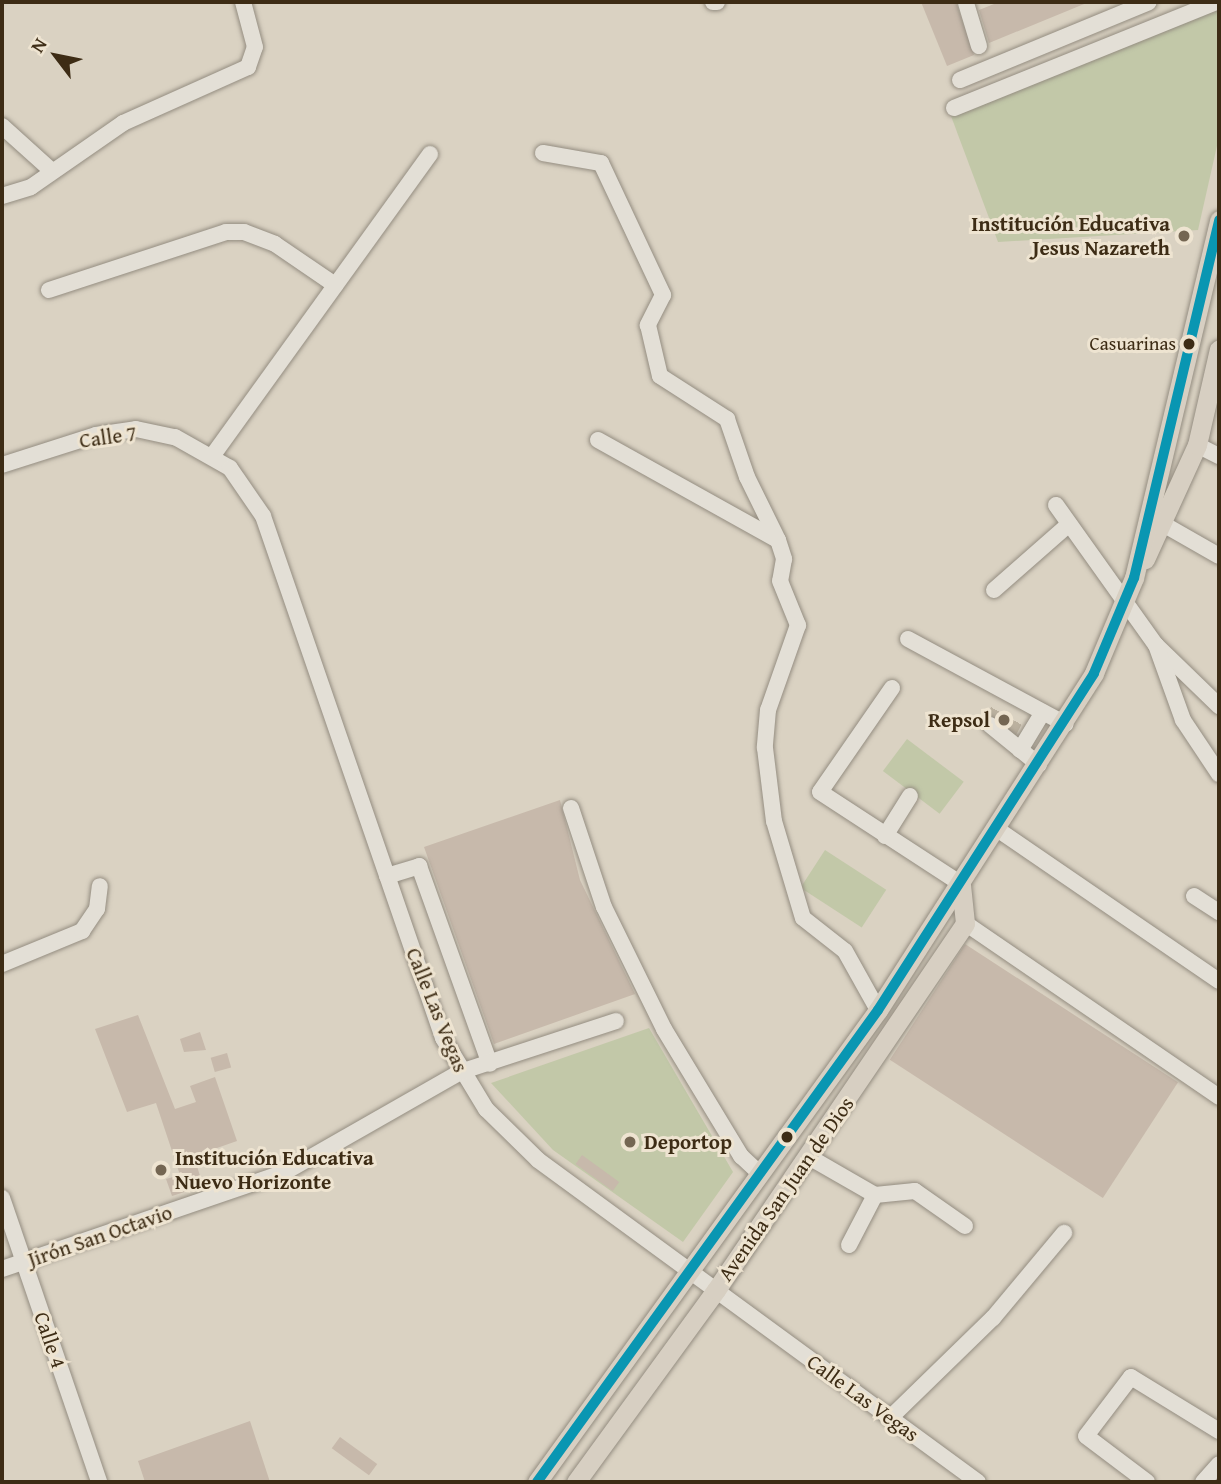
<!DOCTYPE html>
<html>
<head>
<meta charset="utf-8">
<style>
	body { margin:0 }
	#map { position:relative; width:1221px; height:1484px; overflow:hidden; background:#dad2c2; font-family:"Gentium Book Plus",serif }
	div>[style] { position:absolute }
	.green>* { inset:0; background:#c2c8a8; transform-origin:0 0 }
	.building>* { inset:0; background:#c7b9ab; transform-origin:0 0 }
	.minor-tunnel>* { height:16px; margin-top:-8px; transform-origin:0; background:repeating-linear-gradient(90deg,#bbb19f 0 16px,transparent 0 24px) }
	.roads { filter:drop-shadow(0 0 2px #948d81) drop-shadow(0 0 2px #948d81) }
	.minor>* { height:16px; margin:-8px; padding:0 8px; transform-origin:8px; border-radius:8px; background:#e3dfd6 }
	.major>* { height:19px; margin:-9.5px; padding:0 9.5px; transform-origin:9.5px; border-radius:9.5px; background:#d7cfc2 }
	.bus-1>* { height:10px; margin:-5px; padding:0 5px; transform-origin:5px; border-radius:5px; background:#0996b2 }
	.dots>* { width:19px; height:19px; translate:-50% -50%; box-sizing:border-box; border:4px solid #eee4d1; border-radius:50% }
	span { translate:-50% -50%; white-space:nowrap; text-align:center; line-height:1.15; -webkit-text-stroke:6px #eee4d1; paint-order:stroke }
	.bus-label { font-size:19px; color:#3d2c15 }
	.right { translate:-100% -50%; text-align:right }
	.poi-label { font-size:21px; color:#3d2c15; font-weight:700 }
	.left { translate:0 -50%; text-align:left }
	.street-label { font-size:21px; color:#3d2c15 }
	.frame { position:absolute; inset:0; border:4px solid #3d2c15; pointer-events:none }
	.north { position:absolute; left:21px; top:21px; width:70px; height:70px; -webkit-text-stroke:5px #eee4d1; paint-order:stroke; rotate:302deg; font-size:19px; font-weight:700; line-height:28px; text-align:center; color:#3d2c15 }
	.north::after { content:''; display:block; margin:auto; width:24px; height:32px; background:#3d2c15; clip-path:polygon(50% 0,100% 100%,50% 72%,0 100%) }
</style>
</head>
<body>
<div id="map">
	<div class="green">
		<i style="clip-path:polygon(1219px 8px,1219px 137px,1198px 230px,998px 242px,951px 116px)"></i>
		<i style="left:907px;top:739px;width:71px;height:40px;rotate:37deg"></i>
		<i style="left:825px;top:850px;width:73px;height:45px;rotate:33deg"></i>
		<i style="clip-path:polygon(649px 1028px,733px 1172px,683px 1242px,553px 1150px,491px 1083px)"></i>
	</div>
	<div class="building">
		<i style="clip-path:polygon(921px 2px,956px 2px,974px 55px,947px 66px)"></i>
		<i style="clip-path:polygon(999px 2px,1089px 2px,989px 43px,979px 10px)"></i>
		<i style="clip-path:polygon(560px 800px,580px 880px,635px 994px,494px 1044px,424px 847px)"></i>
		<i style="left:965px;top:944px;width:254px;height:138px;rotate:33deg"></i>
		<i style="clip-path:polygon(138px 1015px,175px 1109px,196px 1102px,190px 1086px,215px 1077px,237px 1141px,194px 1156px,203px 1186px,172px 1196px,166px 1179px,180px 1175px,156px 1103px,127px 1112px,95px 1029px)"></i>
		<i style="clip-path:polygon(200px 1032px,206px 1050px,184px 1052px,180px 1039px)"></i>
		<i style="left:227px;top:1053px;width:15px;height:17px;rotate:74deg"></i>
		<i style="left:582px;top:1155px;width:46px;height:11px;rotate:36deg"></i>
		<i style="clip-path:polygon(250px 1421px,270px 1482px,145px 1482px,138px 1461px)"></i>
		<i style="left:340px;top:1437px;width:46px;height:14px;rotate:36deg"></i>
	</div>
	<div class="minor-tunnel">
		<i style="left:990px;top:725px;width:22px;rotate:-60deg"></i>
		<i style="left:1007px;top:735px;width:21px;rotate:-62deg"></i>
	</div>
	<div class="roads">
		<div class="minor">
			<i style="left:713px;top:2px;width:4px"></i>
			<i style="left:966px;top:3px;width:45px;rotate:73.2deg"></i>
			<i style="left:960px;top:80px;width:204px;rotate:-22.4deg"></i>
			<i style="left:954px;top:108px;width:284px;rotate:-22deg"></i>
			<i style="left:2px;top:126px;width:67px;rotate:42deg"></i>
			<i style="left:543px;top:153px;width:59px;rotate:9.8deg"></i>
			<i style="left:601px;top:163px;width:146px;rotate:64.8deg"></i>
			<i style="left:663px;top:295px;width:34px;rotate:117deg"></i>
			<i style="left:648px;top:325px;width:52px;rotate:76.8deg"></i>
			<i style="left:660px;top:376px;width:80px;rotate:32.7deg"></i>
			<i style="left:727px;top:419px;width:61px;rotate:71deg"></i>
			<i style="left:747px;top:477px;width:70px;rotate:63.8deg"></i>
			<i style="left:778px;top:540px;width:20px;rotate:72deg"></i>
			<i style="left:784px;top:559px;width:22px;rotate:100deg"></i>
			<i style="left:780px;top:581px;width:48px;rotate:67.8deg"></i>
			<i style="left:798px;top:625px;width:90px;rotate:109.4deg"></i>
			<i style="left:768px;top:710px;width:38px;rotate:95deg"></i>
			<i style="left:765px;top:748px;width:74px;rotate:83deg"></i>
			<i style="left:774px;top:821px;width:101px;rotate:73.4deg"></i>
			<i style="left:803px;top:918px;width:53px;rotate:38.2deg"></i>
			<i style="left:845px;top:951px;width:68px;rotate:60.8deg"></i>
			<i style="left:2px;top:196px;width:30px;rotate:-17deg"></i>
			<i style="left:31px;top:187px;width:112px;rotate:-34.8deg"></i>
			<i style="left:123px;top:123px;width:137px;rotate:-24.1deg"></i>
			<i style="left:248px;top:67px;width:21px;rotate:-71deg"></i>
			<i style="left:255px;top:47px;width:47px;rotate:-104.9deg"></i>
			<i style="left:49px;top:290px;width:186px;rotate:-18.1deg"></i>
			<i style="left:226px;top:232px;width:18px"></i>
			<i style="left:244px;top:232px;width:33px;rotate:21deg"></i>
			<i style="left:275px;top:244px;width:73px;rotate:34.3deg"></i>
			<i style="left:598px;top:440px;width:206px;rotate:29.1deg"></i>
			<i style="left:1197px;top:445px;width:25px;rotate:27deg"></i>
			<i style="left:213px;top:455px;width:371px;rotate:-54.2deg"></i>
			<i style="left:2px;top:465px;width:99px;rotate:-17.7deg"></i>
			<i style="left:96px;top:435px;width:40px;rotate:-8.5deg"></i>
			<i style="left:136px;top:429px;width:40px;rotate:12deg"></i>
			<i style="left:175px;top:437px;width:63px;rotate:29.4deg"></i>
			<i style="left:230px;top:468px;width:58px;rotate:55.5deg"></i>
			<i style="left:263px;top:516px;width:552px;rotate:70.97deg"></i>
			<i style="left:443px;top:1038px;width:83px;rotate:58.8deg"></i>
			<i style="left:486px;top:1109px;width:73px;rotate:44.4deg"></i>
			<i style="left:538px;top:1160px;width:545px;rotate:36.2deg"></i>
			<i style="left:1056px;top:505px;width:172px;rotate:54.5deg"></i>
			<i style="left:1156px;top:645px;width:88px;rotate:44.1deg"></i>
			<i style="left:1163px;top:524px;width:64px;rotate:29.7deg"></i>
			<i style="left:994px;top:590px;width:100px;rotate:-41.3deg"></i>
			<i style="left:908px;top:639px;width:179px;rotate:28.4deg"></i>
			<i style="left:1156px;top:645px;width:80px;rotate:70.2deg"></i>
			<i style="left:1183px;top:720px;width:65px;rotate:56.3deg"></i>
			<i style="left:892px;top:688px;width:126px;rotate:124.7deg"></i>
			<i style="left:820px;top:792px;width:168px;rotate:33.1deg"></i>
			<i style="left:990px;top:725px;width:63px;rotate:39.2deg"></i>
			<i style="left:1020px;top:750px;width:44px;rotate:-58.8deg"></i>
			<i style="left:571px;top:808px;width:104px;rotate:71.6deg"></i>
			<i style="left:604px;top:907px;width:136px;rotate:63.8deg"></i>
			<i style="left:664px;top:1029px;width:149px;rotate:58.8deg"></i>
			<i style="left:741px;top:1156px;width:26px;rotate:43deg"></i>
			<i style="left:997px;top:829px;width:269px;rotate:34.4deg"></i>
			<i style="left:885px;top:836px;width:47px;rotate:-58deg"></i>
			<i style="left:387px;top:876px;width:34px;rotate:-17deg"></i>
			<i style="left:419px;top:866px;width:210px;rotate:70.3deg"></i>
			<i style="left:1194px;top:896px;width:30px;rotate:33deg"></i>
			<i style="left:965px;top:923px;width:308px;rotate:34.4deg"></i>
			<i style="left:2px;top:964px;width:87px;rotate:-22.4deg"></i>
			<i style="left:82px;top:931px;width:27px;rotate:-56deg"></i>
			<i style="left:97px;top:909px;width:23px;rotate:-83deg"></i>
			<i style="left:809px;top:1157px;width:76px;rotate:29.9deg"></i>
			<i style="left:875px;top:1195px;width:40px;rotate:-5.7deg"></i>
			<i style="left:915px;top:1191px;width:61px;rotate:35deg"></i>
			<i style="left:2px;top:1198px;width:300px;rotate:71.1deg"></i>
			<i style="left:849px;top:1245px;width:56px;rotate:-62.5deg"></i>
			<i style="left:2px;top:1269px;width:299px;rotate:-18.9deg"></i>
			<i style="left:285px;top:1172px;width:202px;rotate:-29.7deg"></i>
			<i style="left:460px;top:1072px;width:164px;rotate:-18.1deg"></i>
			<i style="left:890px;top:1418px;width:144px;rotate:-44.2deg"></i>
			<i style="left:993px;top:1318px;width:111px;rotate:-50.1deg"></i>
			<i style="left:1147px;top:1482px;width:76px;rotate:-143deg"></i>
			<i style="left:1086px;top:1436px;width:74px;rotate:-52.7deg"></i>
			<i style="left:1131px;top:1377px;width:103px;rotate:31.5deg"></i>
			<i style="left:1203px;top:1482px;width:24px;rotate:-48deg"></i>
		</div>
		<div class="major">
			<i style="left:1145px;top:559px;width:125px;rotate:-65.5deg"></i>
			<i style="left:1197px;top:445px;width:98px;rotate:-77.1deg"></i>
			<i style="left:537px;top:1482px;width:582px;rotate:-54.15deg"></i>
			<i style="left:878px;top:1010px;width:400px;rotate:-57.3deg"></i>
			<i style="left:1094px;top:673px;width:103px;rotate:-67.2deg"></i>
			<i style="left:1134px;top:578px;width:368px;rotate:-76.6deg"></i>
			<i style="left:576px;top:1482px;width:238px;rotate:-53.9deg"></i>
			<i style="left:716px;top:1290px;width:443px;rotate:-55.8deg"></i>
			<i style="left:965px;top:923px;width:39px;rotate:-96deg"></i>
		</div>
	</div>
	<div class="bus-1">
		<i style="left:537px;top:1482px;width:582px;rotate:-54.15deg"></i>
		<i style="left:878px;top:1010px;width:400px;rotate:-57.3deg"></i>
		<i style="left:1094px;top:673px;width:103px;rotate:-67.2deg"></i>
		<i style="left:1134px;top:578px;width:368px;rotate:-76.6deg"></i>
	</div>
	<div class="dots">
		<i style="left:1184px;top:236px;background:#746652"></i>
		<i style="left:1189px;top:344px;background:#3d2c15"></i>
		<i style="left:1004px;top:720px;background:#746652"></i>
		<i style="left:787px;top:1137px;background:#3d2c15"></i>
		<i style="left:630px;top:1142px;background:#746652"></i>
		<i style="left:161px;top:1170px;background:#746652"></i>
	</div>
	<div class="bus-label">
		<span class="right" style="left:1176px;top:344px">Casuarinas</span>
	</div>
	<div class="poi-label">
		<span class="right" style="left:1170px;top:236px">Institución Educativa<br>Jesus Nazareth</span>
		<span class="right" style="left:990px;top:720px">Repsol</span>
		<span class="left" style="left:644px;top:1142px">Deportop</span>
		<span class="left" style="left:175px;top:1170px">Institución Educativa<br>Nuevo Horizonte</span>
	</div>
	<div class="street-label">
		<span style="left:108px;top:437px;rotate:-8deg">Calle 7</span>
		<span style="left:437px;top:1010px;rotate:68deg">Calle Las Vegas</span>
		<span style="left:786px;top:1189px;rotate:-55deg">Avenida San Juan de Dios</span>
		<span style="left:100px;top:1236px;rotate:-19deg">Jirón San Octavio</span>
		<span style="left:50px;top:1340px;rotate:71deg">Calle 4</span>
		<span style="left:863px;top:1398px;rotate:36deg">Calle Las Vegas</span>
	</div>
	<div class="frame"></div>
	<div class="north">N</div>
</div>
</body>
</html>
